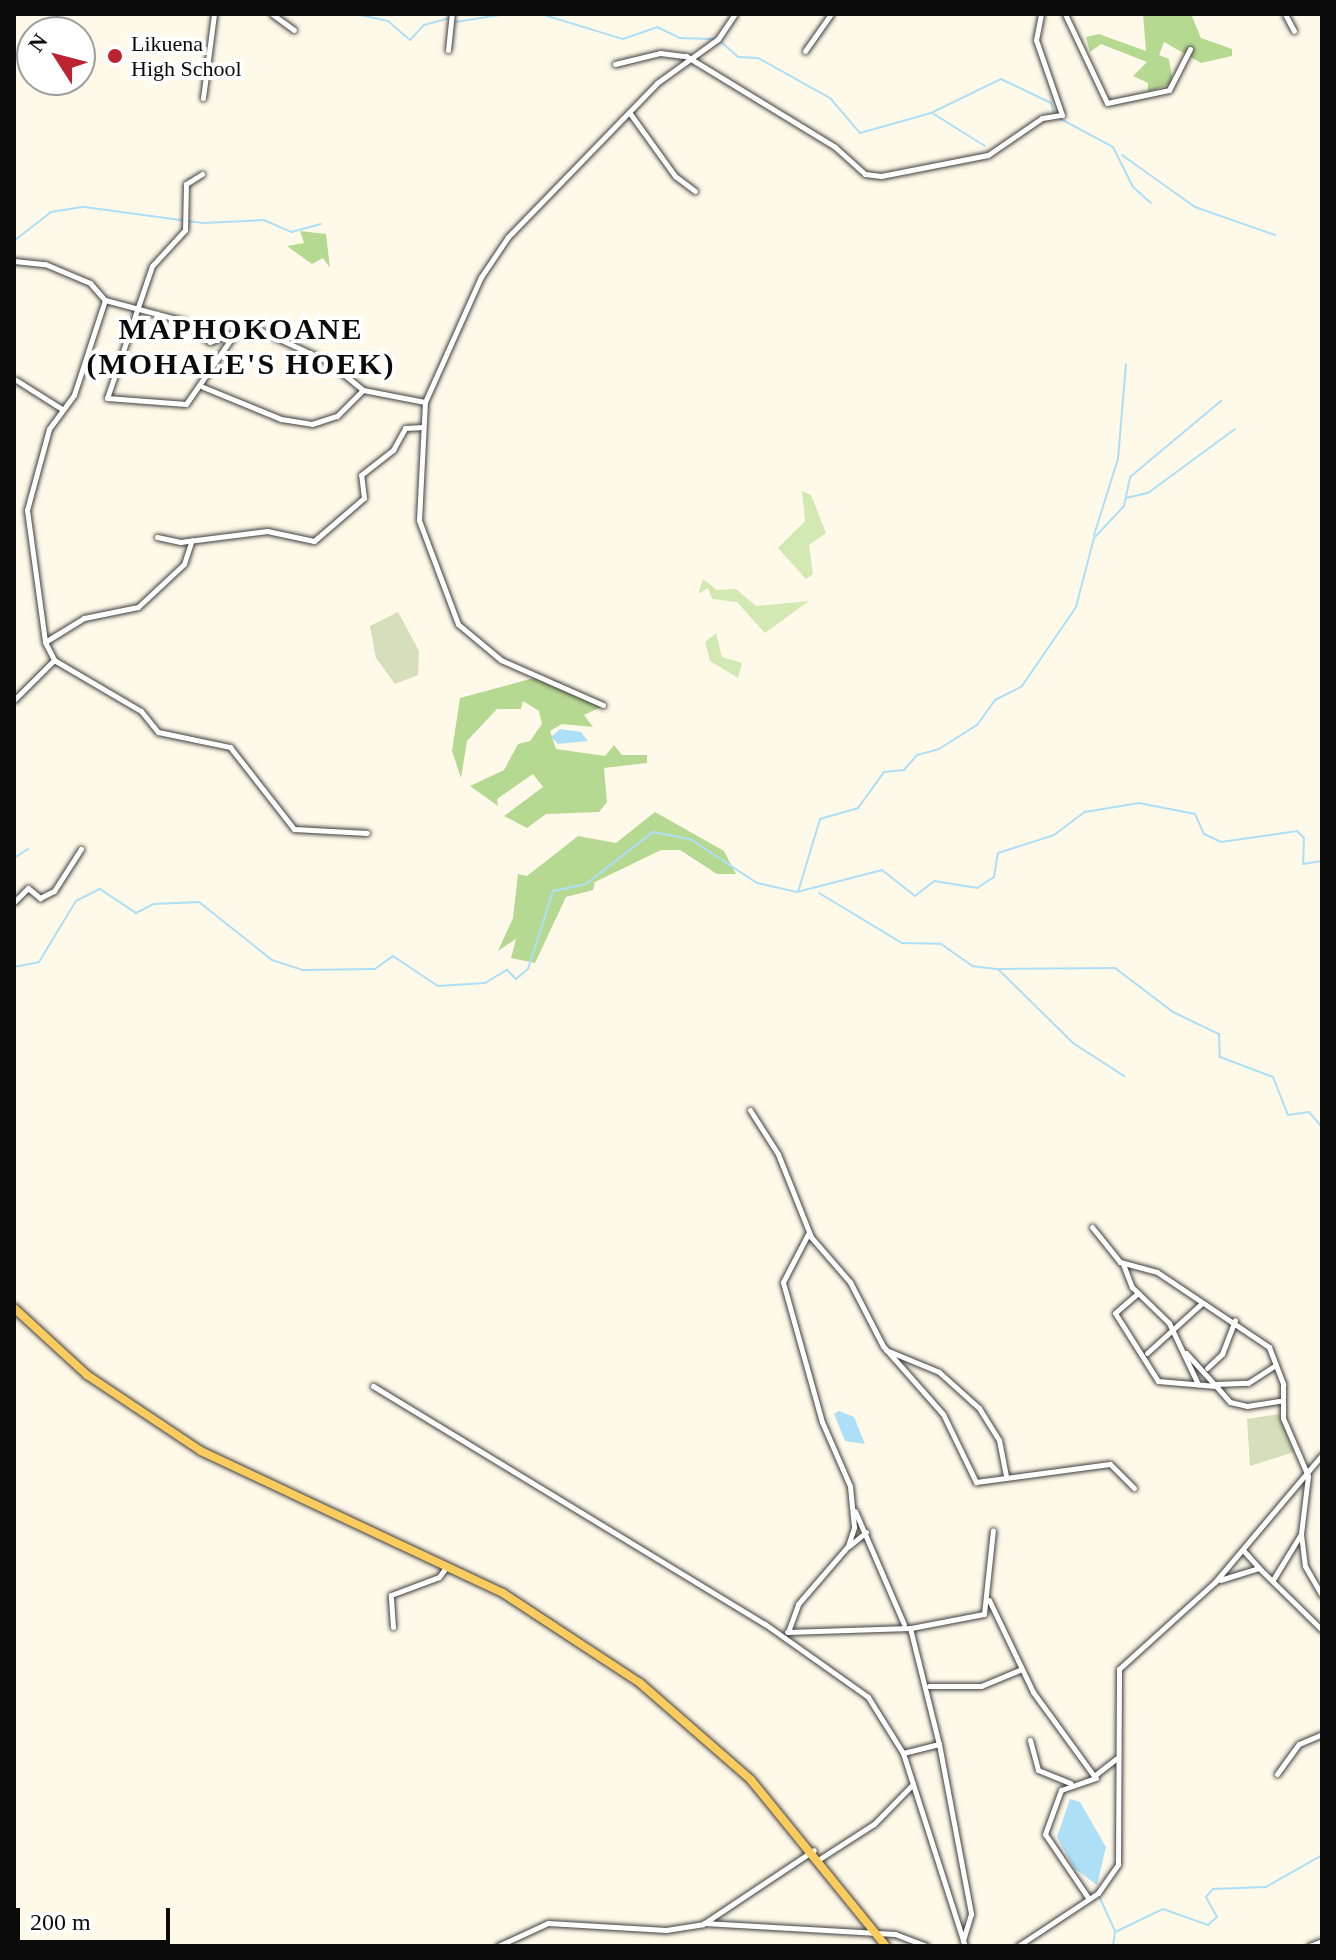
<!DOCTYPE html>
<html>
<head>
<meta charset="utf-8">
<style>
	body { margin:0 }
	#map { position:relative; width:1336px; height:1960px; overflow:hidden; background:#fff9e9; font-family:"Times New Roman",serif }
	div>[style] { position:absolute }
	.green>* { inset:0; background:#d2e9b3 }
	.forest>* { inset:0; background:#b6d992 }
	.cemetery>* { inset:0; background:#d5dfbb }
	.water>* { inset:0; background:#addff6 }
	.stream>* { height:2px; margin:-1px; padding:0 1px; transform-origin:1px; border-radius:1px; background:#addff6 }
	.roads { filter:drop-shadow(0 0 2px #3e3e3e) drop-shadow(0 0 2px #3e3e3e) }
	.street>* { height:5px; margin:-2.5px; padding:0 2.5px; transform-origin:2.5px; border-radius:2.5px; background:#fff }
	.primary>* { height:8px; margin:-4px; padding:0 4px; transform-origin:4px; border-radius:4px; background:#facc5e }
	.dots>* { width:22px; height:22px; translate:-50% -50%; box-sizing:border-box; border:4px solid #fff; border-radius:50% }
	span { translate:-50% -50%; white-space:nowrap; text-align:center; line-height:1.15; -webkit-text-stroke:8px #fff; paint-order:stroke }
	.poi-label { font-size:22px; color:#0b0b0b }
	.left { translate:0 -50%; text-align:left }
	.district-label { font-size:30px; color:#0b0b0b; font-weight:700; letter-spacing:2px }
	.frame { position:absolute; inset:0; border:16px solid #0b0b0b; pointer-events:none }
	.north { position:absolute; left:16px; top:16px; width:80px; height:80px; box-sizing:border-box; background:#fff; border:2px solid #9d9d9d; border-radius:50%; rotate:306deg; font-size:22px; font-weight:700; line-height:32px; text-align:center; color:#0b0b0b }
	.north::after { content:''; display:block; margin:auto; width:28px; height:36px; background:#bb2332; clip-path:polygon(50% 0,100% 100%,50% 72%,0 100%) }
	.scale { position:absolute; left:16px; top:1908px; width:154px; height:36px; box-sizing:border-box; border:4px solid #0b0b0b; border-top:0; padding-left:10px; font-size:24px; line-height:28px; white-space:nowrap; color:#0b0b0b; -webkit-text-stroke:6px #fff; paint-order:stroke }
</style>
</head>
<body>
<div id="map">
	<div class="green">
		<i style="clip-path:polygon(802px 491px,811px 495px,826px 533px,809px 545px,813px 574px,806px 579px,778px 548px,805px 521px)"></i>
		<i style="clip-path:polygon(703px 579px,717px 590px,736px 589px,756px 606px,809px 601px,765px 633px,737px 602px,712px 599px,708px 588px,698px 594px)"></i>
		<i style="clip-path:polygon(716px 633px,722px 657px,742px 663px,738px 678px,710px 661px,705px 642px)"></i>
	</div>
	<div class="forest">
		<i style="clip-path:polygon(1143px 14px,1191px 14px,1201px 38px,1232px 49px,1232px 56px,1201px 63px,1164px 42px,1159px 55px,1169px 59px,1173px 83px,1148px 92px,1148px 83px,1133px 76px,1147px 62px,1101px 44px,1090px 52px,1086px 37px,1099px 34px,1146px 51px)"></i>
		<i style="clip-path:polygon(300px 231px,326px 234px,330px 268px,323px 258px,312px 264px,287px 246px,304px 243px)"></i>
		<i style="clip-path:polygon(534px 678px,555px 680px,601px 707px,584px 715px,593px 727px,562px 724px,550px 731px,556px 749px,605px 756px,614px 745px,622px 755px,647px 755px,647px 763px,604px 768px,607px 802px,599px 812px,546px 814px,527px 828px,504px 816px,543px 787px,533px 774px,497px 799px,498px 806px,470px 786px,504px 770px,518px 744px,530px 741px,542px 724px,539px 711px,523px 701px,521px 709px,497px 709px,467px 741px,461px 778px,452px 751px,460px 698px)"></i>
		<i style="clip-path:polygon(655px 812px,724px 851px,736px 874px,717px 874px,680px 850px,661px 850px,595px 882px,593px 890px,566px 897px,535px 963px,511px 958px,516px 939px,498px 951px,513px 918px,518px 874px,527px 876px,578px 836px,616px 843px)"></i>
	</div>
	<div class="cemetery">
		<i style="clip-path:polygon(398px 612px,419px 651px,418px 675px,395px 684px,376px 658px,370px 626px)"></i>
		<i style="clip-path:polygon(1279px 1414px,1294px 1452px,1250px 1466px,1247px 1419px)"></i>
	</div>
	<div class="water">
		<i style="clip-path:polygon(560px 729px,581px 732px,588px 741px,558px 744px,551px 737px)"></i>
		<i style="clip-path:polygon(839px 1411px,854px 1417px,865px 1444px,845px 1441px,834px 1414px)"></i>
		<i style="clip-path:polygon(1070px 1799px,1080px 1802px,1106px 1847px,1097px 1885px,1074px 1868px,1057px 1837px)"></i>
	</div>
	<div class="stream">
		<i style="left:355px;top:14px;width:34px;rotate:12deg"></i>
		<i style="left:388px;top:21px;width:29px;rotate:41deg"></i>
		<i style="left:410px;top:40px;width:21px;rotate:-47deg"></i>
		<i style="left:424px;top:25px;width:27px;rotate:-15deg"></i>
		<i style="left:520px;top:14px;width:11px"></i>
		<i style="left:541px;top:14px;width:86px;rotate:17deg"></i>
		<i style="left:623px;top:39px;width:36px;rotate:-19deg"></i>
		<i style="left:657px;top:27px;width:25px;rotate:26deg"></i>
		<i style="left:680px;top:38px;width:38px;rotate:2deg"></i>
		<i style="left:718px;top:39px;width:27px;rotate:42deg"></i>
		<i style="left:738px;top:57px;width:20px;rotate:3deg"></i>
		<i style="left:758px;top:58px;width:82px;rotate:29.1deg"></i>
		<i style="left:830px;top:98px;width:46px;rotate:49.4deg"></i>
		<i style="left:860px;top:133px;width:74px;rotate:-15.7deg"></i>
		<i style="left:931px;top:113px;width:78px;rotate:-25.9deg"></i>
		<i style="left:1001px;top:79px;width:55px;rotate:25.6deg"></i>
		<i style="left:1051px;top:103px;width:10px;rotate:73deg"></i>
		<i style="left:455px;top:22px;width:52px;rotate:-8.9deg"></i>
		<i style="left:932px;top:113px;width:62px;rotate:31.9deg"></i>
		<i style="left:1059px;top:118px;width:61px;rotate:28.2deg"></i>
		<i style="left:1113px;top:147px;width:45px;rotate:63.4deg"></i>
		<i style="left:1133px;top:187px;width:24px;rotate:42deg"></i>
		<i style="left:1122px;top:155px;width:90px;rotate:35.5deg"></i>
		<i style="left:1195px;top:207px;width:85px;rotate:19.3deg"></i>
		<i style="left:14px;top:241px;width:47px;rotate:-38.1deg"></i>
		<i style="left:51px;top:212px;width:33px;rotate:-9deg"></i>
		<i style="left:84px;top:207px;width:120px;rotate:7.7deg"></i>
		<i style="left:203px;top:223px;width:61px;rotate:-2.8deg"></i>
		<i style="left:264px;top:220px;width:30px;rotate:24deg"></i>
		<i style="left:291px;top:232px;width:31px;rotate:-15deg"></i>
		<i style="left:1126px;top:498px;width:23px;rotate:-13deg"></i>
		<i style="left:1148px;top:493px;width:108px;rotate:-36.3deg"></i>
		<i style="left:1094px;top:535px;width:80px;rotate:-72.5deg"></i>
		<i style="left:1118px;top:459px;width:95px;rotate:-85.2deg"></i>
		<i style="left:14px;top:858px;width:17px;rotate:-33deg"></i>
		<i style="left:798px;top:892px;width:76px;rotate:-73.2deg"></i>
		<i style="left:820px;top:819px;width:40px;rotate:-16deg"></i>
		<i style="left:858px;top:808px;width:44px;rotate:-54.2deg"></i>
		<i style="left:884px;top:772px;width:20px;rotate:-6deg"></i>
		<i style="left:904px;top:770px;width:20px;rotate:-49deg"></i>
		<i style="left:917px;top:755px;width:23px;rotate:-15deg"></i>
		<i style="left:939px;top:749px;width:45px;rotate:-32.3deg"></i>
		<i style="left:977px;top:725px;width:31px;rotate:-54deg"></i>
		<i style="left:995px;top:700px;width:30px;rotate:-27deg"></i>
		<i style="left:1022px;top:686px;width:96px;rotate:-55.6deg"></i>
		<i style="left:1076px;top:607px;width:71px;rotate:-75.4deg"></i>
		<i style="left:1094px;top:538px;width:44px;rotate:-46.8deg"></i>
		<i style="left:1124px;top:506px;width:30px;rotate:-78deg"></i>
		<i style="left:1130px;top:477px;width:119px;rotate:-39.9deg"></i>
		<i style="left:819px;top:893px;width:97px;rotate:31.1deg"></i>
		<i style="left:902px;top:943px;width:39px;rotate:1deg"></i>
		<i style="left:941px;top:944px;width:38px;rotate:35deg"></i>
		<i style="left:972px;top:966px;width:26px;rotate:7deg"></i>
		<i style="left:998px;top:969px;width:105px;rotate:44.6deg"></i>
		<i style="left:1073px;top:1043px;width:61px;rotate:32.9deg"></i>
		<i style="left:14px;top:967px;width:25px;rotate:-11deg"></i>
		<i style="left:39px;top:962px;width:71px;rotate:-58.8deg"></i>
		<i style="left:76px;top:901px;width:27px;rotate:-27deg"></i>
		<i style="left:100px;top:889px;width:43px;rotate:33.7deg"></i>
		<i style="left:136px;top:913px;width:20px;rotate:-27deg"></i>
		<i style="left:154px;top:904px;width:45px;rotate:-2.5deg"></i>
		<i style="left:199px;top:902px;width:93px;rotate:38.5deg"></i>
		<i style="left:272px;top:960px;width:32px;rotate:18deg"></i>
		<i style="left:302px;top:970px;width:73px;rotate:-0.8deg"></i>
		<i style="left:375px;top:969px;width:22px;rotate:-36deg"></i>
		<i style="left:393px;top:956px;width:54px;rotate:33.7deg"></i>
		<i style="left:438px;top:986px;width:47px;rotate:-3.7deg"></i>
		<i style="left:485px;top:983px;width:26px;rotate:-31deg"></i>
		<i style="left:507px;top:970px;width:13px;rotate:45deg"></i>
		<i style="left:516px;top:979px;width:16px;rotate:-40deg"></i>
		<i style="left:528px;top:969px;width:82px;rotate:-72.2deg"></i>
		<i style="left:553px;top:891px;width:34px;rotate:-12deg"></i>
		<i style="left:586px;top:884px;width:85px;rotate:-37.8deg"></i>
		<i style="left:653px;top:832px;width:38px;rotate:11deg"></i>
		<i style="left:690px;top:839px;width:80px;rotate:33.3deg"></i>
		<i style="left:757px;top:883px;width:41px;rotate:12.7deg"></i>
		<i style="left:797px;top:892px;width:88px;rotate:-14.5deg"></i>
		<i style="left:882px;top:870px;width:42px;rotate:38.2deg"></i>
		<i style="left:915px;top:896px;width:24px;rotate:-38deg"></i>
		<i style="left:934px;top:881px;width:44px;rotate:9.2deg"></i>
		<i style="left:977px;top:888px;width:20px;rotate:-33deg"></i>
		<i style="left:994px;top:877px;width:24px;rotate:-81deg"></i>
		<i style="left:998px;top:853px;width:59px;rotate:-17.8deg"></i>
		<i style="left:1054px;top:835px;width:39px;rotate:-37deg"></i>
		<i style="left:1085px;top:812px;width:55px;rotate:-9.5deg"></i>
		<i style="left:1139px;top:803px;width:57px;rotate:11.1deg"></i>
		<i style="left:1195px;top:814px;width:22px;rotate:66deg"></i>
		<i style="left:1204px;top:834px;width:19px;rotate:25deg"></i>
		<i style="left:1221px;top:842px;width:77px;rotate:-8.2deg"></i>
		<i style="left:1297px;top:831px;width:10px;rotate:45deg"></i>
		<i style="left:1304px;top:838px;width:26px;rotate:92deg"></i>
		<i style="left:1303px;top:864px;width:19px;rotate:-9deg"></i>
		<i style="left:998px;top:969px;width:117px;rotate:-0.5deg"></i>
		<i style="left:1115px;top:968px;width:73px;rotate:37.2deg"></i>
		<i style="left:1173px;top:1012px;width:51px;rotate:25.6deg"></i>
		<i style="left:1219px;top:1034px;width:23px;rotate:88deg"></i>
		<i style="left:1220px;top:1057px;width:57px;rotate:20.7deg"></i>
		<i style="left:1273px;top:1077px;width:41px;rotate:68.5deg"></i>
		<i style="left:1288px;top:1115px;width:21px;rotate:-8deg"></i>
		<i style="left:1309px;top:1112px;width:20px;rotate:49deg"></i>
		<i style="left:1098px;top:1894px;width:41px;rotate:65.3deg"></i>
		<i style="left:1113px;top:1946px;width:14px;rotate:-82deg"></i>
		<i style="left:1115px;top:1932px;width:53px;rotate:-25.6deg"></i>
		<i style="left:1163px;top:1909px;width:48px;rotate:19.6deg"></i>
		<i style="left:1208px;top:1925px;width:12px;rotate:-42deg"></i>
		<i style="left:1217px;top:1917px;width:23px;rotate:-119deg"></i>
		<i style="left:1206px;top:1897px;width:11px;rotate:-49deg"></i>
		<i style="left:1213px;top:1889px;width:53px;rotate:-2.2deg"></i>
		<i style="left:1266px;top:1887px;width:64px;rotate:-29.7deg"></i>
	</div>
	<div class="roads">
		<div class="street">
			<i style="left:272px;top:14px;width:27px;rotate:36deg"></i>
			<i style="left:1065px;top:14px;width:98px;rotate:64.7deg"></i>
			<i style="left:1107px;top:103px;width:63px;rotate:-11.8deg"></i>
			<i style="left:1169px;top:90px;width:46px;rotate:-62.9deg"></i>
			<i style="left:1285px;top:14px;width:19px;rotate:62deg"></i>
			<i style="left:448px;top:50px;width:36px;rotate:-84deg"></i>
			<i style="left:805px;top:51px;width:45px;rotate:-54.9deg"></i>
			<i style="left:615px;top:64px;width:46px;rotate:-13.7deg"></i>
			<i style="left:660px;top:53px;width:26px;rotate:7deg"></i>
			<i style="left:686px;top:56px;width:175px;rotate:31.4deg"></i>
			<i style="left:835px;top:147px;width:40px;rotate:42deg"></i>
			<i style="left:865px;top:174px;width:16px;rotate:7deg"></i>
			<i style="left:881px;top:176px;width:109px;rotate:-11.1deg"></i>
			<i style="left:988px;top:155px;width:65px;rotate:-34.4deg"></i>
			<i style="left:1042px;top:118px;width:20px;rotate:-9deg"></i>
			<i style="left:1062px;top:115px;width:79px;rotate:-109.1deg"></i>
			<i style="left:1036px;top:40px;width:26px;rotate:-79deg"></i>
			<i style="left:203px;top:98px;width:85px;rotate:-82.5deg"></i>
			<i style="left:629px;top:112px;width:79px;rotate:54.3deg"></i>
			<i style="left:675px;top:176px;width:25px;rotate:37deg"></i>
			<i style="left:202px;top:174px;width:19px;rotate:148deg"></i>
			<i style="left:186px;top:184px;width:46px;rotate:91.2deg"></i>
			<i style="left:185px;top:230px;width:49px;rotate:132.5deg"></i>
			<i style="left:152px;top:266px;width:139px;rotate:108.8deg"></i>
			<i style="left:107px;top:398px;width:79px;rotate:4.3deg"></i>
			<i style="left:186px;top:404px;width:83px;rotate:-55.3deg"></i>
			<i style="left:14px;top:261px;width:31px;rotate:6deg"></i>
			<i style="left:45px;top:264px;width:49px;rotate:22.9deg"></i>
			<i style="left:90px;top:283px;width:23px;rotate:49deg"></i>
			<i style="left:105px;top:300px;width:82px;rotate:14.9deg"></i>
			<i style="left:184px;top:321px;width:33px;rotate:39deg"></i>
			<i style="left:210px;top:342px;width:44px;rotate:-21.3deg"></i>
			<i style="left:251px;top:326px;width:86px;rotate:24.8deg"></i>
			<i style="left:329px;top:362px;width:44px;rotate:39.5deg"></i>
			<i style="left:363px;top:390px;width:63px;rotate:11deg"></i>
			<i style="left:105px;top:300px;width:100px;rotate:108.1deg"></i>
			<i style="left:74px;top:395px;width:42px;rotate:126.3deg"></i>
			<i style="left:49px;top:429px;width:84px;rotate:105.2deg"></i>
			<i style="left:27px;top:510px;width:133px;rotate:82.2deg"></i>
			<i style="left:45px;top:642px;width:20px;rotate:63deg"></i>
			<i style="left:54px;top:660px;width:101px;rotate:30.4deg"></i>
			<i style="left:141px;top:711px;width:27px;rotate:51deg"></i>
			<i style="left:158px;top:732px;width:74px;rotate:11.8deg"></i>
			<i style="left:230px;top:747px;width:104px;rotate:52deg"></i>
			<i style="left:294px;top:829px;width:73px;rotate:3.1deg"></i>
			<i style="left:16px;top:380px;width:54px;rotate:32.2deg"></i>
			<i style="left:203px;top:387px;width:84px;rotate:22.3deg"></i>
			<i style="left:281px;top:419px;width:31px;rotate:9deg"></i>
			<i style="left:312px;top:424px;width:26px;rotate:-18deg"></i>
			<i style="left:337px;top:416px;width:37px;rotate:-45deg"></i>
			<i style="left:157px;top:537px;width:24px;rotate:12deg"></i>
			<i style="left:180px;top:542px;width:88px;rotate:-7.2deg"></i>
			<i style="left:267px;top:531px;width:48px;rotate:12deg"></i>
			<i style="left:314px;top:541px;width:66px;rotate:-40.7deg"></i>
			<i style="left:364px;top:498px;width:23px;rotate:-97deg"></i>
			<i style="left:361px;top:475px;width:41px;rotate:-38deg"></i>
			<i style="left:393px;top:450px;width:25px;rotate:-61deg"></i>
			<i style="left:405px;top:428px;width:18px;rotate:-3deg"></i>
			<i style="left:45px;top:642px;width:46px;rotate:-31.6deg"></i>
			<i style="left:84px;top:618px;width:55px;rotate:-11.5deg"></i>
			<i style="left:138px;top:607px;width:63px;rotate:-43.1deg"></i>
			<i style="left:184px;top:564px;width:25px;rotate:-72deg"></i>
			<i style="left:14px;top:700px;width:57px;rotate:-45deg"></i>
			<i style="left:603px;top:705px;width:111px;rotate:-156.2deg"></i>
			<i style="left:501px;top:660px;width:56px;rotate:-140.1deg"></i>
			<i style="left:458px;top:624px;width:111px;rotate:-110.6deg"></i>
			<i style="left:419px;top:520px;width:118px;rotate:-87.1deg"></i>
			<i style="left:425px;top:402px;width:137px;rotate:-65.9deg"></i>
			<i style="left:481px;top:277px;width:48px;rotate:-56deg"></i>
			<i style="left:508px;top:237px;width:214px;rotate:-45.9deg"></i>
			<i style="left:657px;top:83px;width:75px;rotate:-35.8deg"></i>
			<i style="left:718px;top:39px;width:30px;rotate:-56deg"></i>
			<i style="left:14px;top:902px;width:20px;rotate:-45deg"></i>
			<i style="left:28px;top:888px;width:16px;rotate:40deg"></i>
			<i style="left:40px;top:898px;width:16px;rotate:-27deg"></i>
			<i style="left:54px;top:891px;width:50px;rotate:-57.3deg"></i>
			<i style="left:750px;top:1110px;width:52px;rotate:57.5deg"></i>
			<i style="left:778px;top:1154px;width:89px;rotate:68.3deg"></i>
			<i style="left:811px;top:1237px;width:60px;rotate:49.1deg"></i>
			<i style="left:850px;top:1282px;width:72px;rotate:62.7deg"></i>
			<i style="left:883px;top:1346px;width:91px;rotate:48.6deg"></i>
			<i style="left:943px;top:1414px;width:76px;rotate:64.1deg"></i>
			<i style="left:976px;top:1482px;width:135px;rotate:-7.7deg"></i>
			<i style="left:1110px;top:1464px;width:34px;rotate:45deg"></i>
			<i style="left:1092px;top:1227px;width:45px;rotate:51.3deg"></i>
			<i style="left:1120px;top:1262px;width:38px;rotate:15deg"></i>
			<i style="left:1157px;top:1272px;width:135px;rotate:33.8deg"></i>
			<i style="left:1269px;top:1347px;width:40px;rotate:69deg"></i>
			<i style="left:1283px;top:1384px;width:34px;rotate:90deg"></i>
			<i style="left:1283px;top:1418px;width:63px;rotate:66.7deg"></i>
			<i style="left:1308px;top:1476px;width:58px;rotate:96.9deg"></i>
			<i style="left:1301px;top:1534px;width:52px;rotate:121.5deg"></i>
			<i style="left:1123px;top:1264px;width:25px;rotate:69deg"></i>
			<i style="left:1132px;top:1287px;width:52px;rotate:44.2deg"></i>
			<i style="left:1169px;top:1323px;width:68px;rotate:64.6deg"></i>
			<i style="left:1138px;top:1293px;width:30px;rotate:139deg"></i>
			<i style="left:1115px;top:1313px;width:80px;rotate:57.7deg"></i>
			<i style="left:1158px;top:1381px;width:58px;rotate:4.9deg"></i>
			<i style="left:1216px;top:1386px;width:21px;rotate:49deg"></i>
			<i style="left:1230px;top:1402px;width:17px;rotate:13deg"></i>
			<i style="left:1247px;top:1406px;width:36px;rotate:-9deg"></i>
			<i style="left:886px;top:1350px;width:57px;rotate:22.5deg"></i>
			<i style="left:939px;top:1372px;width:54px;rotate:42deg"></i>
			<i style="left:979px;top:1408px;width:38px;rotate:58deg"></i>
			<i style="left:999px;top:1440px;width:37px;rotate:79deg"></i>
			<i style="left:1147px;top:1353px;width:73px;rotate:-42.2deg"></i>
			<i style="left:1186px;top:1353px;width:43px;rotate:47.8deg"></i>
			<i style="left:1207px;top:1368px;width:21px;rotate:-43deg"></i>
			<i style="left:1222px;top:1354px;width:36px;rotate:-69deg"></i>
			<i style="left:1215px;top:1384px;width:33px;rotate:-2deg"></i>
			<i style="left:1248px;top:1383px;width:33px;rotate:-33deg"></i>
			<i style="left:373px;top:1386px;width:459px;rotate:31.3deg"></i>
			<i style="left:765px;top:1624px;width:126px;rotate:35.3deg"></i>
			<i style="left:868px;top:1697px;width:66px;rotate:58deg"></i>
			<i style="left:903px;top:1753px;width:203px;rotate:72.2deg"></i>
			<i style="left:855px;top:1511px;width:123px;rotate:66.6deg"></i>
			<i style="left:1301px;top:1534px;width:32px;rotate:83deg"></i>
			<i style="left:1305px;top:1566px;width:34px;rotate:60deg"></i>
			<i style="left:849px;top:1546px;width:22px;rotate:-39deg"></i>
			<i style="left:1243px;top:1550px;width:24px;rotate:48deg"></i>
			<i style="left:1220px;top:1580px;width:41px;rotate:-17.1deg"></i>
			<i style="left:1259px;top:1568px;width:88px;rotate:44.5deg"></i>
			<i style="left:989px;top:1600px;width:102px;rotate:64.4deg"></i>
			<i style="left:1033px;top:1692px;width:104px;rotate:54deg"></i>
			<i style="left:1094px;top:1776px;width:28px;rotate:-38deg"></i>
			<i style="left:393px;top:1627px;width:32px;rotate:-94deg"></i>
			<i style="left:391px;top:1595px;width:51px;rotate:-20.6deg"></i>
			<i style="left:439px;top:1577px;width:14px;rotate:-54deg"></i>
			<i style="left:911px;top:1628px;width:74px;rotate:-10.9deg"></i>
			<i style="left:984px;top:1614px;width:84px;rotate:-83.9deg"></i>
			<i style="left:787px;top:1632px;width:123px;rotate:-1.9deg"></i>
			<i style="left:910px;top:1628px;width:120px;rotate:76deg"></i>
			<i style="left:939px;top:1744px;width:37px;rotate:166deg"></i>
			<i style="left:788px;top:1632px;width:30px;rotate:-70deg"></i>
			<i style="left:798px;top:1604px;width:77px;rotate:-49.2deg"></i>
			<i style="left:848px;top:1546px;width:20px;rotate:-72deg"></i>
			<i style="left:854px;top:1527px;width:41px;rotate:-95.6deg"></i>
			<i style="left:850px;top:1486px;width:70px;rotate:-113.6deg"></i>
			<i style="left:822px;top:1422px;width:145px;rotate:-105.6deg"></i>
			<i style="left:783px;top:1282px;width:56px;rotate:-62.5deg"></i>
			<i style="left:929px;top:1686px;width:52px"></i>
			<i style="left:981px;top:1686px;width:44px;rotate:-22.5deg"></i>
			<i style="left:1030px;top:1740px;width:31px;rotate:75deg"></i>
			<i style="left:1038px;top:1770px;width:35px;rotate:22deg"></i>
			<i style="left:939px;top:1744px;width:173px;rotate:79.3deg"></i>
			<i style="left:971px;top:1914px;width:28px;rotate:107deg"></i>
			<i style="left:1277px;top:1774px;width:37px;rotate:-54deg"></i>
			<i style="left:1299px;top:1744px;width:25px;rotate:-23deg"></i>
			<i style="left:821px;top:1858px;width:63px;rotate:-32.7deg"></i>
			<i style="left:874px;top:1824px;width:56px;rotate:-45.7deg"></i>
			<i style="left:1089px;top:1899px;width:78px;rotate:-124.1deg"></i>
			<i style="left:1045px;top:1834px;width:47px;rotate:-70deg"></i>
			<i style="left:1061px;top:1790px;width:37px;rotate:-19deg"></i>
			<i style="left:704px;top:1923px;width:191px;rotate:3.3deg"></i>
			<i style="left:895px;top:1934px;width:34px;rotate:21deg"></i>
			<i style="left:498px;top:1946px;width:55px;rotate:-24.7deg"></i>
			<i style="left:548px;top:1923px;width:118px;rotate:3.4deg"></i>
			<i style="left:666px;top:1930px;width:37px;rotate:-9deg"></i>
			<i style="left:703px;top:1924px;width:133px;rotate:-33.7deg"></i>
			<i style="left:1018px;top:1946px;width:96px;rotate:-33.5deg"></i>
			<i style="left:1098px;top:1893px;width:35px;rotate:-55deg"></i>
			<i style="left:1118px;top:1864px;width:195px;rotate:-89.7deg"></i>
			<i style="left:1119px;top:1669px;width:130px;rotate:-42.2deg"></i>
			<i style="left:1215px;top:1582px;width:166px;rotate:-49.9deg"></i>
			<i style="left:1309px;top:1946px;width:14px;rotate:-21deg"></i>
		</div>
		<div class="primary">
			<i style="left:14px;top:1308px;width:99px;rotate:42.5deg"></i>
			<i style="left:87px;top:1375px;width:137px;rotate:33.7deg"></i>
			<i style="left:201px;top:1451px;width:334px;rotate:25.2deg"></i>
			<i style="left:503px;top:1593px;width:164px;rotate:33.3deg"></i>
			<i style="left:640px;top:1683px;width:147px;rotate:41.1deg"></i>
			<i style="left:751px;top:1780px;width:214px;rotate:50.9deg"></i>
		</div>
	</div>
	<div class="dots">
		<i style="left:115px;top:56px;background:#bb2332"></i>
	</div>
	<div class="poi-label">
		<span class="left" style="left:131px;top:56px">Likuena<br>High School</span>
	</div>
	<div class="district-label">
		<span style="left:241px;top:346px">MAPHOKOANE<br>(MOHALE'S HOEK)</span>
	</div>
	<div class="frame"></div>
	<div class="north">N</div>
	<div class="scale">200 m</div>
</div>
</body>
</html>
